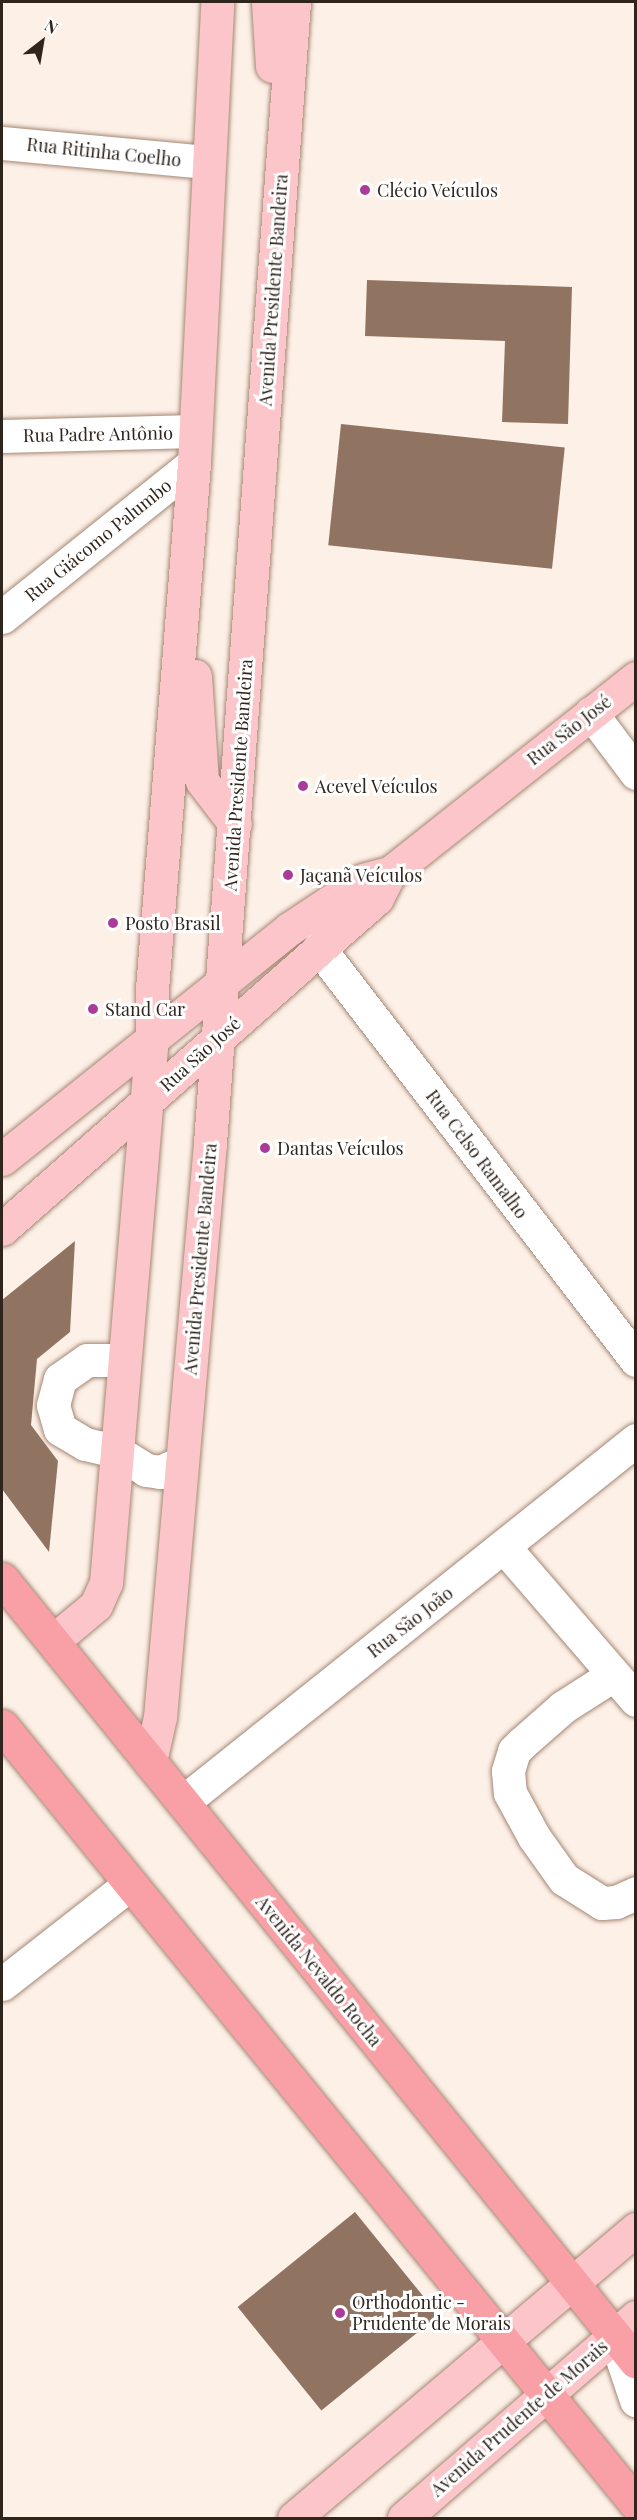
<!DOCTYPE html>
<html>
<head>
<meta charset="utf-8">
<style>
	body { margin:0 }
	#map { position:relative; width:637px; height:2520px; overflow:hidden; background:#fdf0e7; font-family:"Playfair Display",serif }
	div>[style] { position:absolute }
	.building>* { inset:0; background:#907461; transform-origin:0 0 }
	.roads { filter:drop-shadow(0 0 2px #a48774) drop-shadow(0 0 2px #a48774) }
	.minor>* { height:33px; margin:-16.5px; padding:0 16.5px; transform-origin:16.5px; border-radius:16.5px; background:#fff }
	.major>* { height:33px; margin:-16.5px; padding:0 16.5px; transform-origin:16.5px; border-radius:16.5px; background:#fbc5ca }
	.highway>* { height:33px; margin:-16.5px; padding:0 16.5px; transform-origin:16.5px; border-radius:16.5px; background:#f99fa6 }
	.dots>* { width:16px; height:16px; translate:-50% -50%; box-sizing:border-box; border:3px solid #fff; border-radius:50% }
	span { translate:-50% -50%; white-space:nowrap; text-align:center; line-height:1.15; -webkit-text-stroke:6px #fff; paint-order:stroke }
	.street-label { font-size:18px; color:#30251d }
	.poi-label { font-size:18px; color:#30251d }
	.left { translate:0 -50%; text-align:left }
	.frame { position:absolute; inset:0; border:3px solid #30251d; pointer-events:none }
	.north { position:absolute; left:12px; top:12px; width:60px; height:60px; -webkit-text-stroke:4px #fff; paint-order:stroke; rotate:31deg; font-size:16px; font-weight:700; line-height:24px; text-align:center; color:#30251d }
	.north::after { content:''; display:block; margin:auto; width:21px; height:27px; background:#30251d; clip-path:polygon(50% 0,100% 100%,50% 72%,0 100%) }
</style>
</head>
<body>
<div id="map">
	<div class="building">
		<i style="clip-path:polygon(367px 280px,572px 287px,568px 424px,502px 422px,505px 341px,365px 336px)"></i>
		<i style="left:341px;top:424px;width:225px;height:122px;rotate:6deg"></i>
		<i style="clip-path:polygon(75px 1241px,70px 1332px,37px 1359px,31px 1425px,58px 1461px,49px 1552px,2px 1489px,2px 1300px)"></i>
		<i style="left:355px;top:2212px;width:133px;height:151px;rotate:51deg"></i>
	</div>
	<div class="roads">
		<div class="minor">
			<i style="left:2px;top:143px;width:205px;rotate:5.3deg"></i>
			<i style="left:2px;top:436px;width:193px;rotate:-1.5deg"></i>
			<i style="left:2px;top:617px;width:246px;rotate:-38.7deg"></i>
			<i style="left:591px;top:713px;width:75px;rotate:53.1deg"></i>
			<i style="left:319px;top:948px;width:520px;rotate:52.42deg"></i>
			<i style="left:124px;top:1360px;width:37px;rotate:180deg"></i>
			<i style="left:87px;top:1360px;width:33px;rotate:145deg"></i>
			<i style="left:60px;top:1379px;width:27px;rotate:105deg"></i>
			<i style="left:53px;top:1405px;width:25px;rotate:74deg"></i>
			<i style="left:60px;top:1429px;width:29px;rotate:31deg"></i>
			<i style="left:85px;top:1444px;width:32px;rotate:13deg"></i>
			<i style="left:116px;top:1451px;width:36px;rotate:32deg"></i>
			<i style="left:146px;top:1470px;width:14px;rotate:8deg"></i>
			<i style="left:160px;top:1472px;width:24px;rotate:-24deg"></i>
			<i style="left:504px;top:1547px;width:202px;rotate:49.2deg"></i>
			<i style="left:613px;top:1675px;width:59px;rotate:147.4deg"></i>
			<i style="left:563px;top:1707px;width:55px;rotate:138.7deg"></i>
			<i style="left:522px;top:1743px;width:11px;rotate:135deg"></i>
			<i style="left:514px;top:1751px;width:21px;rotate:107deg"></i>
			<i style="left:508px;top:1771px;width:22px;rotate:85deg"></i>
			<i style="left:510px;top:1793px;width:50px;rotate:61.4deg"></i>
			<i style="left:534px;top:1837px;width:52px;rotate:54.5deg"></i>
			<i style="left:564px;top:1879px;width:45px;rotate:32.3deg"></i>
			<i style="left:602px;top:1903px;width:14px;rotate:-4deg"></i>
			<i style="left:616px;top:1902px;width:22px;rotate:-24deg"></i>
			<i style="left:183px;top:1802px;width:580px;rotate:-38.63deg"></i>
			<i style="left:2px;top:1984px;width:162px;rotate:-38deg"></i>
			<i style="left:614px;top:2335px;width:69px;rotate:71.3deg"></i>
		</div>
		<div class="major">
			<i style="left:268px;top:2px;width:64px;rotate:86.4deg"></i>
			<i style="left:195px;top:676px;width:105px;rotate:86.2deg"></i>
			<i style="left:202px;top:781px;width:54px;rotate:52.5deg"></i>
			<i style="left:2px;top:1159px;width:368px;rotate:-38.7deg"></i>
			<i style="left:289px;top:929px;width:89px;rotate:-33.5deg"></i>
			<i style="left:363px;top:880px;width:28px;rotate:-15deg"></i>
			<i style="left:390px;top:873px;width:314px;rotate:-38.4deg"></i>
			<i style="left:2px;top:1229px;width:500px;rotate:-41.43deg"></i>
			<i style="left:377px;top:898px;width:28px;rotate:-63deg"></i>
			<i style="left:53px;top:1641px;width:56px;rotate:-39.9deg"></i>
			<i style="left:96px;top:1605px;width:24px;rotate:-66deg"></i>
			<i style="left:106px;top:1583px;width:549px;rotate:-85.19deg"></i>
			<i style="left:152px;top:1036px;width:47px;rotate:-90deg"></i>
			<i style="left:152px;top:989px;width:528px;rotate:-85.43deg"></i>
			<i style="left:194px;top:463px;width:462px;rotate:-87.1deg"></i>
			<i style="left:150px;top:1762px;width:46px;rotate:-77.5deg"></i>
			<i style="left:160px;top:1717px;width:576px;rotate:-85.02deg"></i>
			<i style="left:210px;top:1143px;width:1144px;rotate:-85.79deg"></i>
			<i style="left:294px;top:2518px;width:448px;rotate:-40.2deg"></i>
			<i style="left:404px;top:2518px;width:307px;rotate:-40.9deg"></i>
		</div>
		<div class="highway">
			<i style="left:2px;top:1579px;width:1007px;rotate:51deg"></i>
			<i style="left:2px;top:1726px;width:1004px;rotate:50.82deg"></i>
		</div>
	</div>
	<div class="dots">
		<i style="left:365px;top:190px;background:#ab3b98"></i>
		<i style="left:303px;top:786px;background:#ab3b98"></i>
		<i style="left:288px;top:875px;background:#ab3b98"></i>
		<i style="left:113px;top:923px;background:#ab3b98"></i>
		<i style="left:93px;top:1009px;background:#ab3b98"></i>
		<i style="left:265px;top:1148px;background:#ab3b98"></i>
		<i style="left:340px;top:2313px;background:#ab3b98"></i>
	</div>
	<div class="street-label">
		<span style="left:104px;top:152px;rotate:6deg">Rua Ritinha Coelho</span>
		<span style="left:273px;top:290px;rotate:-86deg">Avenida Presidente Bandeira</span>
		<span style="left:98px;top:434px;rotate:-1deg">Rua Padre Antônio</span>
		<span style="left:98px;top:540px;rotate:-39deg">Rua Giácomo Palumbo</span>
		<span style="left:569px;top:730px;rotate:-38deg">Rua São José</span>
		<span style="left:238px;top:775px;rotate:-86deg">Avenida Presidente Bandeira</span>
		<span style="left:200px;top:1054px;rotate:-42deg">Rua São José</span>
		<span style="left:477px;top:1154px;rotate:53deg">Rua Celso Ramalho</span>
		<span style="left:200px;top:1259px;rotate:-85deg">Avenida Presidente Bandeira</span>
		<span style="left:410px;top:1622px;rotate:-38deg">Rua São João</span>
		<span style="left:319px;top:1971px;rotate:51deg">Avenida Nevaldo Rocha</span>
		<span style="left:519px;top:2418px;rotate:-41deg">Avenida Prudente de Morais</span>
	</div>
	<div class="poi-label">
		<span class="left" style="left:377px;top:190px">Clécio Veículos</span>
		<span class="left" style="left:315px;top:786px">Acevel Veículos</span>
		<span class="left" style="left:300px;top:875px">Jaçanã Veículos</span>
		<span class="left" style="left:125px;top:923px">Posto Brasil</span>
		<span class="left" style="left:105px;top:1009px">Stand Car</span>
		<span class="left" style="left:277px;top:1148px">Dantas Veículos</span>
		<span class="left" style="left:352px;top:2313px">Orthodontic -<br>Prudente de Morais</span>
	</div>
	<div class="frame"></div>
	<div class="north">N</div>
</div>
</body>
</html>
